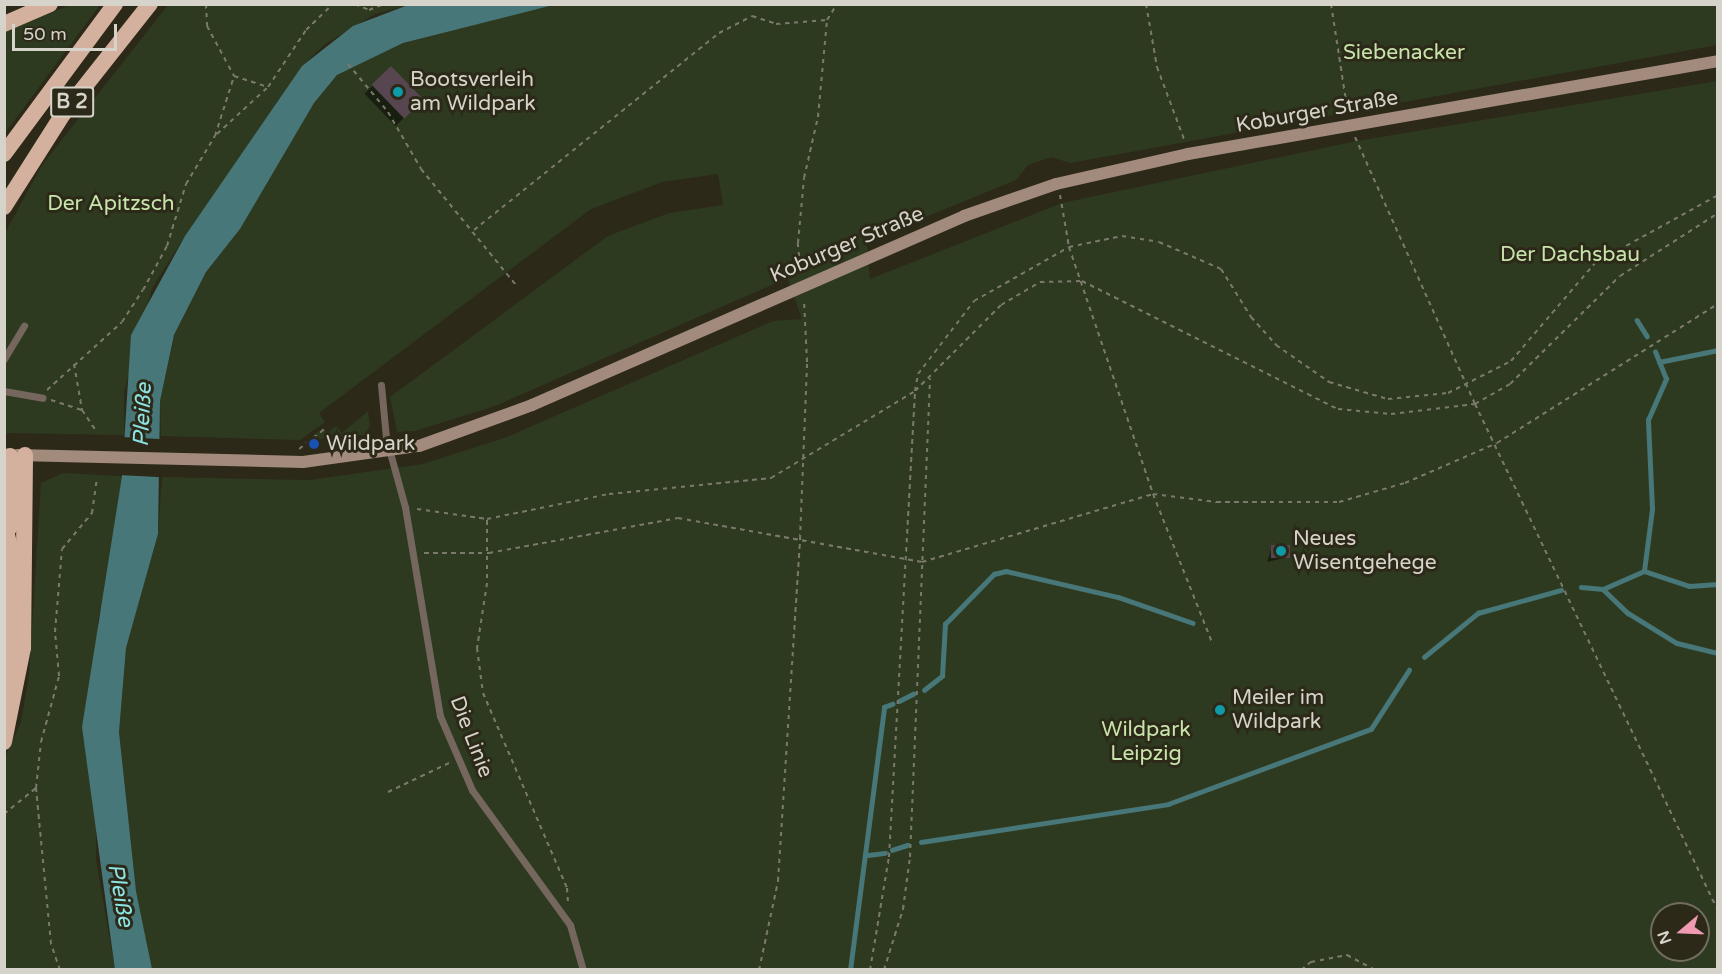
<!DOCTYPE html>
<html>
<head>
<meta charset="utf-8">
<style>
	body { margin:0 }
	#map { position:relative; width:1722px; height:974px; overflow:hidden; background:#2c2919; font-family:"Varela Round",sans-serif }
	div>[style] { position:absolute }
	.green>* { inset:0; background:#2e3a20 }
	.water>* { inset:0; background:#477778 }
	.pier>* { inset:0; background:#2c2919; transform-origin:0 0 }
	.shadow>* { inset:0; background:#0007; transform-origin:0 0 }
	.stream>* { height:4.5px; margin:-2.25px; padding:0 2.25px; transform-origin:2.25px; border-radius:2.25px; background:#477778 }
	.building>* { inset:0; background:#57464f; transform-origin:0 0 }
	.path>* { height:2px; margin-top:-1px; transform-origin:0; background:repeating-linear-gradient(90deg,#7b796c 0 4.5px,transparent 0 9px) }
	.service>* { height:7px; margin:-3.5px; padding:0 3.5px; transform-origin:3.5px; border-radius:3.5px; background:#76675e }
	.secondary>* { height:12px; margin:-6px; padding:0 6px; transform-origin:6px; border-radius:6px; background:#a28a7c }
	.trunk>* { height:16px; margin:-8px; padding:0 8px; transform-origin:8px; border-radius:8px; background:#d4b19e }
	.dots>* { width:16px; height:16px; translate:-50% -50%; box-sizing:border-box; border:3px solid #2c2919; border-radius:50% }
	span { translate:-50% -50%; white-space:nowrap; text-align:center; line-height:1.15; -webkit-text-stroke:6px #2c2919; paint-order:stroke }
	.shield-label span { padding:2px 4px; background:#2c2919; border:2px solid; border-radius:4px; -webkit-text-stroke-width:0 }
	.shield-label { font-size:20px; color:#d6d4ca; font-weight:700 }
	.park-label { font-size:21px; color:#c7e4aa }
	.poi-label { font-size:21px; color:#d6d4ca }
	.left { translate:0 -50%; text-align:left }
	.street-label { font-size:21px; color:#d6d4ca }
	.water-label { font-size:22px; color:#8de3e4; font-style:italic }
	.frame { position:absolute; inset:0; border:6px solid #d6d4ca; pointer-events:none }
	.north { position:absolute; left:1650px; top:902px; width:60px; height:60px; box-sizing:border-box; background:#2c2919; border:2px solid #706d60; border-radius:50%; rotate:251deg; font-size:16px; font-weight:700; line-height:24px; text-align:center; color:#d6d4ca }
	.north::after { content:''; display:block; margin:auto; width:21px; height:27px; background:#f19ab4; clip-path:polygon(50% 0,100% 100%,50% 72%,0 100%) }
	.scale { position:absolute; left:12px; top:24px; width:105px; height:27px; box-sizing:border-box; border:3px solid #d6d4ca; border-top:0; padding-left:8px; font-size:18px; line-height:21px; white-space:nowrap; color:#d6d4ca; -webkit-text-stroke:4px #2c2919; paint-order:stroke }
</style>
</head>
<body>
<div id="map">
	<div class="green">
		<i style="clip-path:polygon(evenodd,554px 4px,1717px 5px,1717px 45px,1070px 163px,1051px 157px,1028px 165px,1016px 180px,879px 236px,866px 236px,870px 279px,1062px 203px,1357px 141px,1717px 81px,1717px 969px,152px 970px,136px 891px,119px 732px,126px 648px,158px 534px,162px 477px,309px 480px,423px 464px,507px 437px,773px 321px,802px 319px,785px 271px,774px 284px,495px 406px,415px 431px,397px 432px,390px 397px,608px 236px,669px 213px,723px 205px,718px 174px,662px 182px,591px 209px,319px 413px,325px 422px,300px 440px,161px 436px,160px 401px,174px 336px,206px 272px,240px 229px,314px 103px,337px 75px,403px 43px,554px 4px,1662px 914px,1698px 914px,1698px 950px,1662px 950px,1662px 914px)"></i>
		<i style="clip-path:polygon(70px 5px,100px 5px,5px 133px,4px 32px)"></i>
		<i style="clip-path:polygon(168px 5px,408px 5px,375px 14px,325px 44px,302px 66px,185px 236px,152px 288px,124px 392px,124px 435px,5px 433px,5px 233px,42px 165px)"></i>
		<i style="clip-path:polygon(368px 411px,370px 427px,364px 435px,307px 440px,323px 428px,327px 433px,336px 426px,342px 433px)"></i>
		<i style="clip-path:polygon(63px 473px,122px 476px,108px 584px,98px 620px,96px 860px,115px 969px,5px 969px,4px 759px,21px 722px,29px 676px,41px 483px)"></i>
	</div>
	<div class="water">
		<i style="clip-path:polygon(408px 5px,553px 5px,403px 43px,337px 75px,314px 103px,240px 229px,206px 272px,174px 335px,160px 401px,158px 534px,126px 648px,119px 732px,136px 891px,152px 969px,115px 970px,82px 727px,122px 476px,131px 335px,185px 236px,302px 66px,353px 26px)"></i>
	</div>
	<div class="pier">
		<i style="left:121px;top:437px;width:43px;height:38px;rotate:3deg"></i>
	</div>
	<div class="shadow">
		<i style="left:391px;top:68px;width:45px;height:37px;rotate:46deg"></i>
		<i style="clip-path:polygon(1272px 547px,1289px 557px,1267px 562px)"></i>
		<i style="clip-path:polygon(1213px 709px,1225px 713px,1214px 718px)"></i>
	</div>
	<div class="stream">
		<i style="left:1637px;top:320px;width:19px;rotate:58deg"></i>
		<i style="left:1659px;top:362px;width:60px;rotate:-11.5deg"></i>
		<i style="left:1644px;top:571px;width:63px;rotate:-82.6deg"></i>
		<i style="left:1652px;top:509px;width:89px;rotate:-92.6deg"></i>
		<i style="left:1648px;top:420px;width:45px;rotate:-66.3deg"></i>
		<i style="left:1666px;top:379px;width:29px;rotate:-112deg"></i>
		<i style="left:1581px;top:587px;width:22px;rotate:5deg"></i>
		<i style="left:1603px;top:589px;width:35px;rotate:44deg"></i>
		<i style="left:1628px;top:613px;width:57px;rotate:31.5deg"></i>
		<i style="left:1677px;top:643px;width:42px;rotate:13.7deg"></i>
		<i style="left:1603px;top:589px;width:45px;rotate:-23.7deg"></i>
		<i style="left:1644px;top:571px;width:47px;rotate:18.4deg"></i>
		<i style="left:1689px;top:586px;width:29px;rotate:-4deg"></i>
		<i style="left:1424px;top:657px;width:70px;rotate:-39.2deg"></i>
		<i style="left:1478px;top:613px;width:86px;rotate:-15.5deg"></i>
		<i style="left:924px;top:690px;width:23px;rotate:-38deg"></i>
		<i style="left:942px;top:676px;width:52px;rotate:-86.7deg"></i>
		<i style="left:945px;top:624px;width:70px;rotate:-45.6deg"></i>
		<i style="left:994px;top:574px;width:12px;rotate:-14deg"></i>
		<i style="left:1006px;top:571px;width:115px;rotate:13.1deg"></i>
		<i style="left:1118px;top:597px;width:79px;rotate:19.1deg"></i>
		<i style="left:899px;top:701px;width:16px;rotate:-27deg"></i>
		<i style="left:921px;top:842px;width:250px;rotate:-8.7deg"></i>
		<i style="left:1168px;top:804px;width:216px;rotate:-20.3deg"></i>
		<i style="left:1371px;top:729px;width:70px;rotate:-57.2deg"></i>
		<i style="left:892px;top:850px;width:16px;rotate:-18deg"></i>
		<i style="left:868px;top:855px;width:17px;rotate:-7deg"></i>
		<i style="left:850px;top:970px;width:265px;rotate:-82.6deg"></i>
		<i style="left:884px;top:707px;width:9px;rotate:-21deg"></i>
	</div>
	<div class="building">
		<i style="left:391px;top:66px;width:47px;height:27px;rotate:46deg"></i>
		<i style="left:1271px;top:545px;width:19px;height:13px"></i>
		<i style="left:1224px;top:703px;width:10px;height:13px;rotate:73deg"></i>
	</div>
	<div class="path">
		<i style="left:206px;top:4px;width:22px;rotate:87deg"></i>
		<i style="left:207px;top:26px;width:57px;rotate:61.6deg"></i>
		<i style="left:234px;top:76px;width:36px;rotate:18deg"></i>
		<i style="left:355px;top:4px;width:15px;rotate:23deg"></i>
		<i style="left:369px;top:10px;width:16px;rotate:-22deg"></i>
		<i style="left:1146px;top:4px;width:64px;rotate:80.1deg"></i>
		<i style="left:1157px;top:67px;width:80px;rotate:69.5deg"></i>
		<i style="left:1331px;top:4px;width:111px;rotate:81.2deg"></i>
		<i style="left:348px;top:64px;width:62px;rotate:50.2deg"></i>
		<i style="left:388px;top:112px;width:66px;rotate:59.9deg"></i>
		<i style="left:421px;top:169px;width:149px;rotate:50.7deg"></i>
		<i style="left:217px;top:134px;width:69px;rotate:-42.7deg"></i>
		<i style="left:268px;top:87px;width:69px;rotate:-56.3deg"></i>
		<i style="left:306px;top:30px;width:37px;rotate:-44deg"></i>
		<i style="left:1355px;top:137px;width:293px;rotate:65.8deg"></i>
		<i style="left:1475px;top:404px;width:562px;rotate:64.39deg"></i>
		<i style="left:1060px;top:195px;width:53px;rotate:80.2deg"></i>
		<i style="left:1069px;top:247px;width:261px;rotate:71.2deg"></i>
		<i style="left:1153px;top:494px;width:162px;rotate:68.3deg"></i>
		<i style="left:474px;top:230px;width:314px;rotate:-38.8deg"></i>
		<i style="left:719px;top:33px;width:37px;rotate:-27deg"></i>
		<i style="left:752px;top:16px;width:25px;rotate:18deg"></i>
		<i style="left:776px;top:24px;width:51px;rotate:-4.5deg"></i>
		<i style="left:801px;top:274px;width:31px;rotate:-96deg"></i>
		<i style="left:798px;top:243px;width:65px;rotate:-84.7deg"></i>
		<i style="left:804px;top:178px;width:63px;rotate:-77.1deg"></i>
		<i style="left:818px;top:117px;width:97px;rotate:-84.7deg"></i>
		<i style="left:827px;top:20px;width:19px;rotate:-58deg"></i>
		<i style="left:74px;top:364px;width:47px;rotate:80.1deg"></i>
		<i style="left:47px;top:390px;width:101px;rotate:-42.2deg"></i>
		<i style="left:122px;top:322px;width:38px;rotate:-57deg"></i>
		<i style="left:143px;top:290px;width:50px;rotate:-61.4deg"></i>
		<i style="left:167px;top:246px;width:65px;rotate:-73deg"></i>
		<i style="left:186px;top:184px;width:56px;rotate:-58.9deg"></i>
		<i style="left:215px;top:136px;width:63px;rotate:-72.4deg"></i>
		<i style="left:51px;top:400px;width:33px;rotate:18deg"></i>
		<i style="left:82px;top:410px;width:27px;rotate:56deg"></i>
		<i style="left:299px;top:449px;width:34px;rotate:-38deg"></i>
		<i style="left:417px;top:509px;width:71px;rotate:8.1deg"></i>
		<i style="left:487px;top:519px;width:125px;rotate:-11.6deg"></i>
		<i style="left:609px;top:494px;width:163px;rotate:-5.6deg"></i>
		<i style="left:771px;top:478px;width:168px;rotate:-31.1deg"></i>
		<i style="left:915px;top:391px;width:122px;rotate:-45deg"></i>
		<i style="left:1001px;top:305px;width:45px;rotate:-30.5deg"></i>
		<i style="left:1040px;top:282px;width:42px;rotate:-1.4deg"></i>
		<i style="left:1082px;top:281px;width:286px;rotate:26.6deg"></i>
		<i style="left:1338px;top:409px;width:53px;rotate:5.4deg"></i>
		<i style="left:1391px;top:414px;width:85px;rotate:-6.8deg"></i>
		<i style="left:1475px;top:404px;width:40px;rotate:-29.7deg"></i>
		<i style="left:1510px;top:384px;width:154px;rotate:-44.5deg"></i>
		<i style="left:1620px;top:276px;width:117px;rotate:-32.7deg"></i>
		<i style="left:487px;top:520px;width:63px;rotate:90deg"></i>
		<i style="left:487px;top:583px;width:66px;rotate:98.7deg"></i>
		<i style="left:477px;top:648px;width:45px;rotate:82.4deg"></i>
		<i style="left:483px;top:693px;width:212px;rotate:66.7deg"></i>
		<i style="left:567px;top:888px;width:16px;rotate:86deg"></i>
		<i style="left:424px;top:553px;width:65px"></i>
		<i style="left:489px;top:553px;width:192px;rotate:-10.5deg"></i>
		<i style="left:678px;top:518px;width:248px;rotate:10.2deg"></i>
		<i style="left:922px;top:562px;width:241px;rotate:-16.4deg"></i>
		<i style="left:1153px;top:494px;width:64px;rotate:7.2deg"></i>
		<i style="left:1216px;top:502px;width:123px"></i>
		<i style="left:1339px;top:502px;width:69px;rotate:-16.1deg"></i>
		<i style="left:1405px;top:483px;width:100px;rotate:-23.5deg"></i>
		<i style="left:1497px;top:443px;width:261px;rotate:-32.2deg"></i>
		<i style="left:388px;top:792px;width:68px;rotate:-25.4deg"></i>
		<i style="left:4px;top:814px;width:41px;rotate:-39.1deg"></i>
		<i style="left:60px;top:970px;width:28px;rotate:-109deg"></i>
		<i style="left:51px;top:944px;width:157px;rotate:-95.5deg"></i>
		<i style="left:36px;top:788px;width:46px;rotate:-83.8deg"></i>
		<i style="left:41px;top:742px;width:68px;rotate:-74.7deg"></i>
		<i style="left:59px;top:676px;width:44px;rotate:-95.2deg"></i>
		<i style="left:55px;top:632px;width:83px;rotate:-85.2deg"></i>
		<i style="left:62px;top:549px;width:47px;rotate:-50.2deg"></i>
		<i style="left:92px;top:513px;width:36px;rotate:-82deg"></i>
		<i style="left:759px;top:970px;width:91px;rotate:-77.9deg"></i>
		<i style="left:778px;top:881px;width:343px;rotate:-86.3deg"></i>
		<i style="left:800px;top:539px;width:177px;rotate:-87.7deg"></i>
		<i style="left:807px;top:362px;width:61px;rotate:-92.8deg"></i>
		<i style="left:870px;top:970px;width:115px;rotate:-80.5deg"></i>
		<i style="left:889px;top:857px;width:467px;rotate:-86.8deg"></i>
		<i style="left:915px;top:391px;width:17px;rotate:-80deg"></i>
		<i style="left:918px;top:374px;width:92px;rotate:-52.5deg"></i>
		<i style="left:974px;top:301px;width:109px;rotate:-29.6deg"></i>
		<i style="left:1069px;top:247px;width:54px;rotate:-11.7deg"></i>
		<i style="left:1122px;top:236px;width:37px;rotate:9deg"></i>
		<i style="left:1159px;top:242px;width:68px;rotate:23.5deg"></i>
		<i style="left:1221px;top:269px;width:57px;rotate:58deg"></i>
		<i style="left:1251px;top:317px;width:38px;rotate:48deg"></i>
		<i style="left:1276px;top:345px;width:65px;rotate:34.9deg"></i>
		<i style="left:1329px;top:382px;width:61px;rotate:16.1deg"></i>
		<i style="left:1388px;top:399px;width:60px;rotate:-5.7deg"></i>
		<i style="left:1448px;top:393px;width:71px;rotate:-26.9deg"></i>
		<i style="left:1511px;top:361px;width:129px;rotate:-49.4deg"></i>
		<i style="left:1595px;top:263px;width:141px;rotate:-28.9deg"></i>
		<i style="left:884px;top:970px;width:64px;rotate:-72.7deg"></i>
		<i style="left:903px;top:909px;width:52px;rotate:-82.3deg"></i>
		<i style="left:910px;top:857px;width:479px;rotate:-87.6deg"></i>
		<i style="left:1301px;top:970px;width:13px;rotate:-39deg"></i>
		<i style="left:1311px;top:962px;width:37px;rotate:-11deg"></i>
		<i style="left:1347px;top:955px;width:32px;rotate:28deg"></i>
	</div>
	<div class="service">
		<i style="left:4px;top:359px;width:39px;rotate:-59deg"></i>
		<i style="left:381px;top:385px;width:53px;rotate:84.6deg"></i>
		<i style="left:386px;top:438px;width:72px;rotate:74.6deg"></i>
		<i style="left:405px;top:507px;width:212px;rotate:80.5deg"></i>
		<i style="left:440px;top:716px;width:81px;rotate:66.6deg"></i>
		<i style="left:472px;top:790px;width:167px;rotate:54deg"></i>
		<i style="left:570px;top:925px;width:47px;rotate:73.9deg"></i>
		<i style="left:4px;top:391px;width:39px;rotate:10deg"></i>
	</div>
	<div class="secondary">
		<i style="left:17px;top:455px;width:286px;rotate:1.4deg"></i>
		<i style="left:303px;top:462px;width:117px;rotate:-7.9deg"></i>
		<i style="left:419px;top:446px;width:120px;rotate:-19.9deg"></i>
		<i style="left:532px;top:405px;width:472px;rotate:-23.6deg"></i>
		<i style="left:964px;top:216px;width:97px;rotate:-19.2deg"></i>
		<i style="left:1056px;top:184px;width:135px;rotate:-12.8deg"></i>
		<i style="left:1188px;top:154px;width:538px;rotate:-9.95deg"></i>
	</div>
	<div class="trunk">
		<i style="left:4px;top:24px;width:50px;rotate:-23.5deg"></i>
		<i style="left:4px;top:154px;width:187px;rotate:-53.5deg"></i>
		<i style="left:4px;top:207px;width:110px;rotate:-57.6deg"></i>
		<i style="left:63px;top:114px;width:140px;rotate:-51.7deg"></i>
		<i style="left:10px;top:456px;width:71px;rotate:90deg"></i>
		<i style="left:4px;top:521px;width:46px;rotate:77.5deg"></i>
		<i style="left:14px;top:566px;width:126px;rotate:94.5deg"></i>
		<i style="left:4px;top:742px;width:96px;rotate:-78.6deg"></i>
		<i style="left:23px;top:648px;width:193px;rotate:-89.4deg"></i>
	</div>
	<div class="dots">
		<i style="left:398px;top:92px;background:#0f9aa8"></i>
		<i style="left:314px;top:444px;background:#1a4fb4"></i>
		<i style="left:1281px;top:551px;background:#0f9aa8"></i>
		<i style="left:1220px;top:710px;background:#0f9aa8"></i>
	</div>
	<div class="shield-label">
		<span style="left:72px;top:102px">B 2</span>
	</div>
	<div class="park-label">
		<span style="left:1404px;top:53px">Siebenacker</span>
		<span style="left:111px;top:204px">Der Apitzsch</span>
		<span style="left:1570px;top:255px">Der Dachsbau</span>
		<span style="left:1146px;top:742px">Wildpark<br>Leipzig</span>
	</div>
	<div class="poi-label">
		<span class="left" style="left:410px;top:92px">Bootsverleih<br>am Wildpark</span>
		<span class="left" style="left:326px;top:444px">Wildpark</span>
		<span class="left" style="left:1293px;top:551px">Neues<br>Wisentgehege</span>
		<span class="left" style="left:1232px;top:710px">Meiler im<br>Wildpark</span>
	</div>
	<div class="street-label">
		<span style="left:1317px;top:112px;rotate:-10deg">Koburger Straße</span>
		<span style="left:847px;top:245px;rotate:-23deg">Koburger Straße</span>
		<span style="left:471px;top:737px;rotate:69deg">Die Linie</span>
	</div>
	<div class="water-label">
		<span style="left:143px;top:415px;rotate:-87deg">Pleiße</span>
		<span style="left:120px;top:895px;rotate:80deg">Pleiße</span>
	</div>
	<div class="frame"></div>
	<div class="north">N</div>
	<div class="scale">50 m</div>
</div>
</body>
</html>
